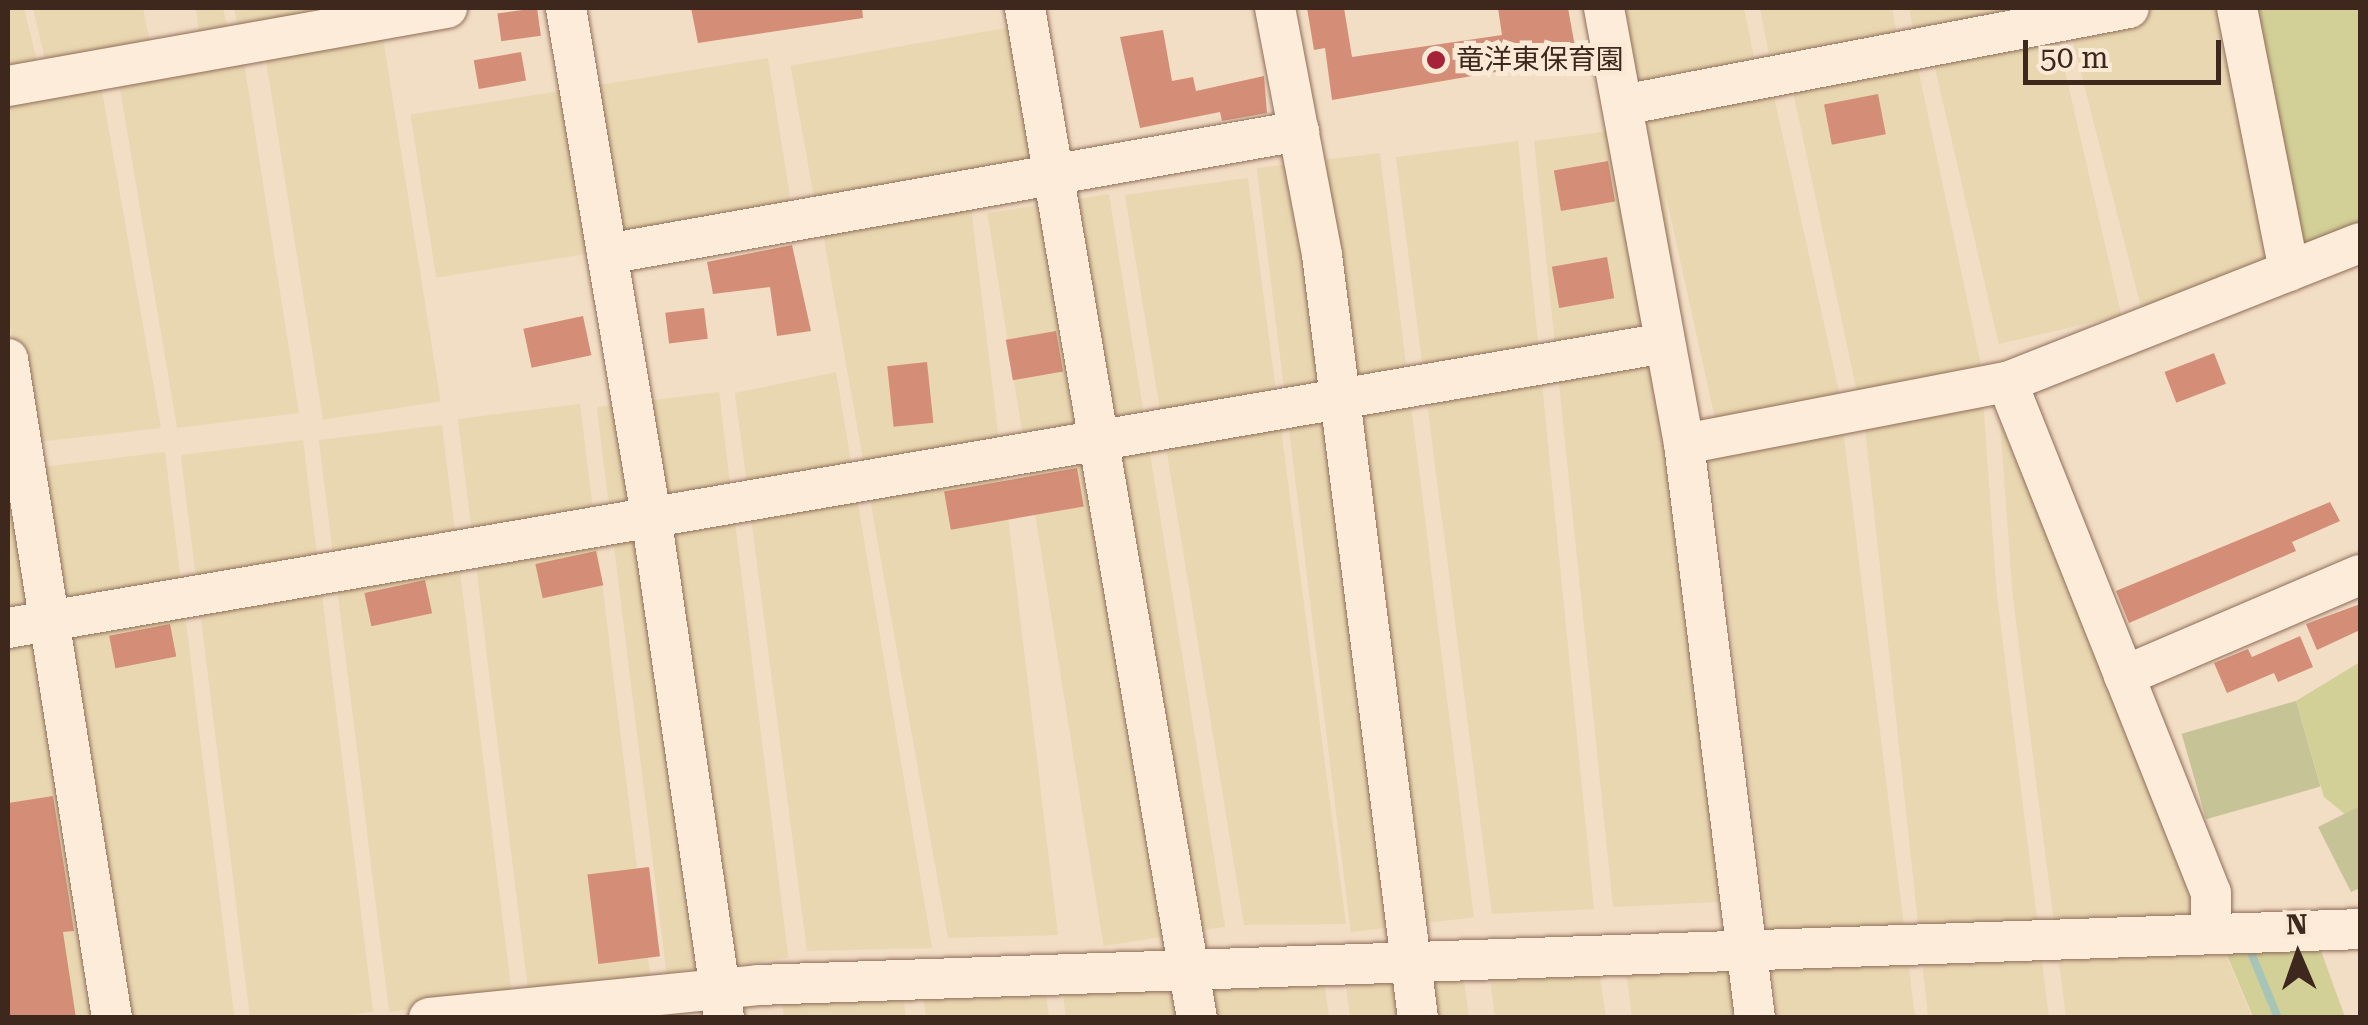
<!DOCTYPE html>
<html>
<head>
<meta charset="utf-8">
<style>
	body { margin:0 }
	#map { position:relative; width:2368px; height:1025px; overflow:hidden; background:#f2ddc5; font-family:"Roboto Serif","Noto Sans JP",serif }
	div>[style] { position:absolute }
	.farmland>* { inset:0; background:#e9d7b1; transform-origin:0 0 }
	.green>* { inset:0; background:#d2cf97 }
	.cemetery>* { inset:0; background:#c6c497; transform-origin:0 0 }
	.stream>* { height:8px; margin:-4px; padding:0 4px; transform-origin:4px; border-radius:4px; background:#a7c5b7 }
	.building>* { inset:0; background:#d48e77; transform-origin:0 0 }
	.roads { filter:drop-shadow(0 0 2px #906d59) drop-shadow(0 0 2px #906d59) }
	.minor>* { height:40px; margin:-20px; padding:0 20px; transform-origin:20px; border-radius:20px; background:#fcecd9 }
	.dots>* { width:28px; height:28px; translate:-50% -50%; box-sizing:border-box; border:5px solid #f9e9d5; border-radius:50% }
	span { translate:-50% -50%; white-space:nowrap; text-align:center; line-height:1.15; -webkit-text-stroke:10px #f9e9d5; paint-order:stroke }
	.poi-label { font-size:28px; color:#3e281e }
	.left { translate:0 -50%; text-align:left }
	.frame { position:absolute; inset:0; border:10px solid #3e281e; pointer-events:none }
	.north { position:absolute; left:2248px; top:905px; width:100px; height:100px; -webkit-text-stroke:8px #f9e9d5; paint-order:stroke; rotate:358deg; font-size:28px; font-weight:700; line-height:40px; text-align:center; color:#3e281e }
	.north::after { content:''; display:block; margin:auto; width:35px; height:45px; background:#3e281e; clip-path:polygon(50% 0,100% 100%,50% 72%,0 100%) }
	.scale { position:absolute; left:2023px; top:40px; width:198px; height:45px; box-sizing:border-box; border:5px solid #3e281e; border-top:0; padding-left:12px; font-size:30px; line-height:35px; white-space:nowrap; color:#3e281e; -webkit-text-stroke:8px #f9e9d5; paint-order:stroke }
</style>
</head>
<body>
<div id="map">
	<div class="farmland">
		<i style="clip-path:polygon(8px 8px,24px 8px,41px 78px,49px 77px,33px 8px,143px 8px,151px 47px,98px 68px,161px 428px,38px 442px,8px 319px)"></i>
		<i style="clip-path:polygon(196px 8px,223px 8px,231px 44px,241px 42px,234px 8px,338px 8px,241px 43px,299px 413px,177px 428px,116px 65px,201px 50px)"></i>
		<i style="clip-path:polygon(1614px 8px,1744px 8px,1758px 78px,1634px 103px)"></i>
		<i style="clip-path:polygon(1760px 8px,1892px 8px,1900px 49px,1773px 75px)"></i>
		<i style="clip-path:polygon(1909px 8px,2046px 8px,1916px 46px)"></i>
		<i style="clip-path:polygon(2124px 8px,2225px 8px,2275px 263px,2143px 315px,2067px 18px)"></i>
		<i style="left:380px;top:19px;width:387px;height:119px;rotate:81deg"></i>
		<i style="left:1028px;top:24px;width:140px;height:241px;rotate:80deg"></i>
		<i style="left:2056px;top:32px;width:291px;height:126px;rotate:77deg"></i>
		<i style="left:768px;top:58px;width:165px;height:362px;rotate:81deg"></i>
		<i style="left:1916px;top:59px;width:313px;height:127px;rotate:78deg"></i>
		<i style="clip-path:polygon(1773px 92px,1840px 396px,1716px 423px,1665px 192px,1739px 901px,1613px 907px,1534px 141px,1650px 126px,1649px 118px)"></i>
		<i style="clip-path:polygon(1518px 141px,1594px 909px,1492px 914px,1396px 157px)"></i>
		<i style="left:1380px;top:153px;width:770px;height:124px;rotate:83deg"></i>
		<i style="clip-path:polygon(1248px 178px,1346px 924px,1244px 925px,1125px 195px)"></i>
		<i style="left:1109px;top:194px;width:742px;height:123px;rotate:81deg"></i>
		<i style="clip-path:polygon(971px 207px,1058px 935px,948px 938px,823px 234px)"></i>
		<i style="clip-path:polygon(836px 372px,932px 948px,807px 951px,735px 393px)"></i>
		<i style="clip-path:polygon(1982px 386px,1997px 595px,2049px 1017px,1928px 1017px,1863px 409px)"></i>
		<i style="left:719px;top:392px;width:570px;height:123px;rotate:83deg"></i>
		<i style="left:580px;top:404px;width:576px;height:123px;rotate:83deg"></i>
		<i style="left:1841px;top:414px;width:607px;height:136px;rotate:83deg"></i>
		<i style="clip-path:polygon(2000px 423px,2252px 1017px,2066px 1017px,2013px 599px)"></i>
		<i style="left:442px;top:425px;width:576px;height:124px;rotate:83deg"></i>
		<i style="left:303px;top:440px;width:576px;height:123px;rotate:83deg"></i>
		<i style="clip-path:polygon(8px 448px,47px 617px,8px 622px)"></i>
		<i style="left:165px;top:452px;width:570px;height:124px;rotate:83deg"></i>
		<i style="clip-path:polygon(49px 633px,112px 1017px,8px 1018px,8px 645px)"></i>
		<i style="clip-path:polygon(1745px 948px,1754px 1017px,1632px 1017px,1624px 952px)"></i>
		<i style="clip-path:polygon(1596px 953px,1606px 1017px,1495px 1017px,1487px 956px)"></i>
		<i style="clip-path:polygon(1461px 957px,1469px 1017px,1350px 1017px,1343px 961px)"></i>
		<i style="clip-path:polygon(1322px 962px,1329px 1017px,1205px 1017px,1198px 967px)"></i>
		<i style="clip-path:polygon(1191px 967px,1197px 1017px,1066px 1017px,1060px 973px)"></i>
		<i style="clip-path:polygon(1043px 973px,1049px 1017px,926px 1017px,921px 978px)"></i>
		<i style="clip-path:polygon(901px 980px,906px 1017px,784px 1017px,780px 985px)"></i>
	</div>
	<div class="green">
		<i style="clip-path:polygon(2237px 8px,2360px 8px,2360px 232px,2286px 253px)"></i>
		<i style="clip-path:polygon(2360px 662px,2360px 807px,2345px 814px,2324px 797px,2296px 701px)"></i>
		<i style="clip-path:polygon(2211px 917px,2313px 929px,2345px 1017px,2253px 1017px)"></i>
	</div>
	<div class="cemetery">
		<i style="left:2296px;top:701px;width:89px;height:119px;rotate:74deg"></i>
		<i style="clip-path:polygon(2360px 806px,2360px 888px,2351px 892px,2318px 827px)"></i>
	</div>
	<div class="stream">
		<i style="left:2247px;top:943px;width:81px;rotate:67.5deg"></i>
	</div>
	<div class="building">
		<i style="left:537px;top:8px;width:28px;height:40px;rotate:82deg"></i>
		<i style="clip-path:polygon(691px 8px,862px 8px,863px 18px,698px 43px)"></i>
		<i style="clip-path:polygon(1307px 8px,1344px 8px,1352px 57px,1502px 35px,1498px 8px,1568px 8px,1577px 58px,1332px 100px,1325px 48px,1314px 50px)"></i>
		<i style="clip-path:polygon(1163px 30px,1172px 81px,1193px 77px,1196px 91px,1264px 76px,1267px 113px,1222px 121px,1220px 112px,1140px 128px,1120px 37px)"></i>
		<i style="left:521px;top:52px;width:29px;height:48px;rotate:80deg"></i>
		<i style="left:1878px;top:94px;width:41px;height:55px;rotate:79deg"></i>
		<i style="left:1608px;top:161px;width:41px;height:55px;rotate:80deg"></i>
		<i style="clip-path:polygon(792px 245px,811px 331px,777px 336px,770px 287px,713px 294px,707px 262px)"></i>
		<i style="left:1607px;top:257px;width:42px;height:56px;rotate:80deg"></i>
		<i style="left:704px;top:308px;width:31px;height:39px;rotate:83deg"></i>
		<i style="left:583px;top:316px;width:40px;height:61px;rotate:78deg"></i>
		<i style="left:1056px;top:331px;width:41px;height:51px;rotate:80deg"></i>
		<i style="left:2214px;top:353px;width:33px;height:53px;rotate:69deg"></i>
		<i style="left:927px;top:362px;width:61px;height:40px;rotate:84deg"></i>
		<i style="left:1077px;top:468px;width:39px;height:135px;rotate:80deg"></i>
		<i style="clip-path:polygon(2330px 502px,2340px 521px,2292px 542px,2296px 551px,2129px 623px,2116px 591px)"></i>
		<i style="left:596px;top:551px;width:35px;height:62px;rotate:78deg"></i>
		<i style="left:425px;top:580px;width:34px;height:62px;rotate:78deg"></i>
		<i style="clip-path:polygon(2360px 604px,2360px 630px,2317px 650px,2306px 624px)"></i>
		<i style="left:170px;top:624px;width:33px;height:62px;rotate:79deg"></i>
		<i style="clip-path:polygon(2300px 636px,2313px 667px,2278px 682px,2274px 673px,2227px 693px,2214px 663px,2248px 649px,2252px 657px)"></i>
		<i style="clip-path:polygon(53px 796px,74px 931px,63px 932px,76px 1018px,8px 1018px,8px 803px)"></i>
		<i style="left:649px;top:867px;width:90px;height:62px;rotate:83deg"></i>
	</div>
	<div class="roads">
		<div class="minor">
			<i style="left:566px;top:8px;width:521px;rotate:80.5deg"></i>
			<i style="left:652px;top:522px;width:501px;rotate:81.74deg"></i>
			<i style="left:1025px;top:8px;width:1025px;rotate:80.34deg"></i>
			<i style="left:1275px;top:8px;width:251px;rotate:79.2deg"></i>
			<i style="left:1322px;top:255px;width:769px;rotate:82.83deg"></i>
			<i style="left:1604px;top:8px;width:443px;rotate:79.6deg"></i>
			<i style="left:1684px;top:444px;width:578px;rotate:82.95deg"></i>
			<i style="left:2237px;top:8px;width:268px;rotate:78.8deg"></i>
			<i style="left:8px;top:86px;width:446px;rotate:-10.1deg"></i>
			<i style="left:1623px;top:105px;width:515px;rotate:-10.85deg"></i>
			<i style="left:607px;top:254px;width:703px;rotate:-10.08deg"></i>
			<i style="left:8px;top:359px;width:667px;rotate:81.03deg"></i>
			<i style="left:2007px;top:382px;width:550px;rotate:68.24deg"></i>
			<i style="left:2211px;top:893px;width:36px;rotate:90deg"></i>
			<i style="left:1684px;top:444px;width:329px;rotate:-10.9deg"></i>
			<i style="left:2007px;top:382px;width:379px;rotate:-21.5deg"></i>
			<i style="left:8px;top:628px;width:1681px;rotate:-9.76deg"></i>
			<i style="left:2124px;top:676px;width:257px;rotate:-23.2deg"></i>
			<i style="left:429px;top:1018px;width:331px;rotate:-5.7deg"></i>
			<i style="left:758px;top:985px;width:1603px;rotate:-2deg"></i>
		</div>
	</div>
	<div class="dots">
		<i style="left:1436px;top:60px;background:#a52239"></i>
	</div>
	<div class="poi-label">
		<span class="left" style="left:1456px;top:60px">竜洋東保育園</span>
	</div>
	<div class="frame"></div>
	<div class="north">N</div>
	<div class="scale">50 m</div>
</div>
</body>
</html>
